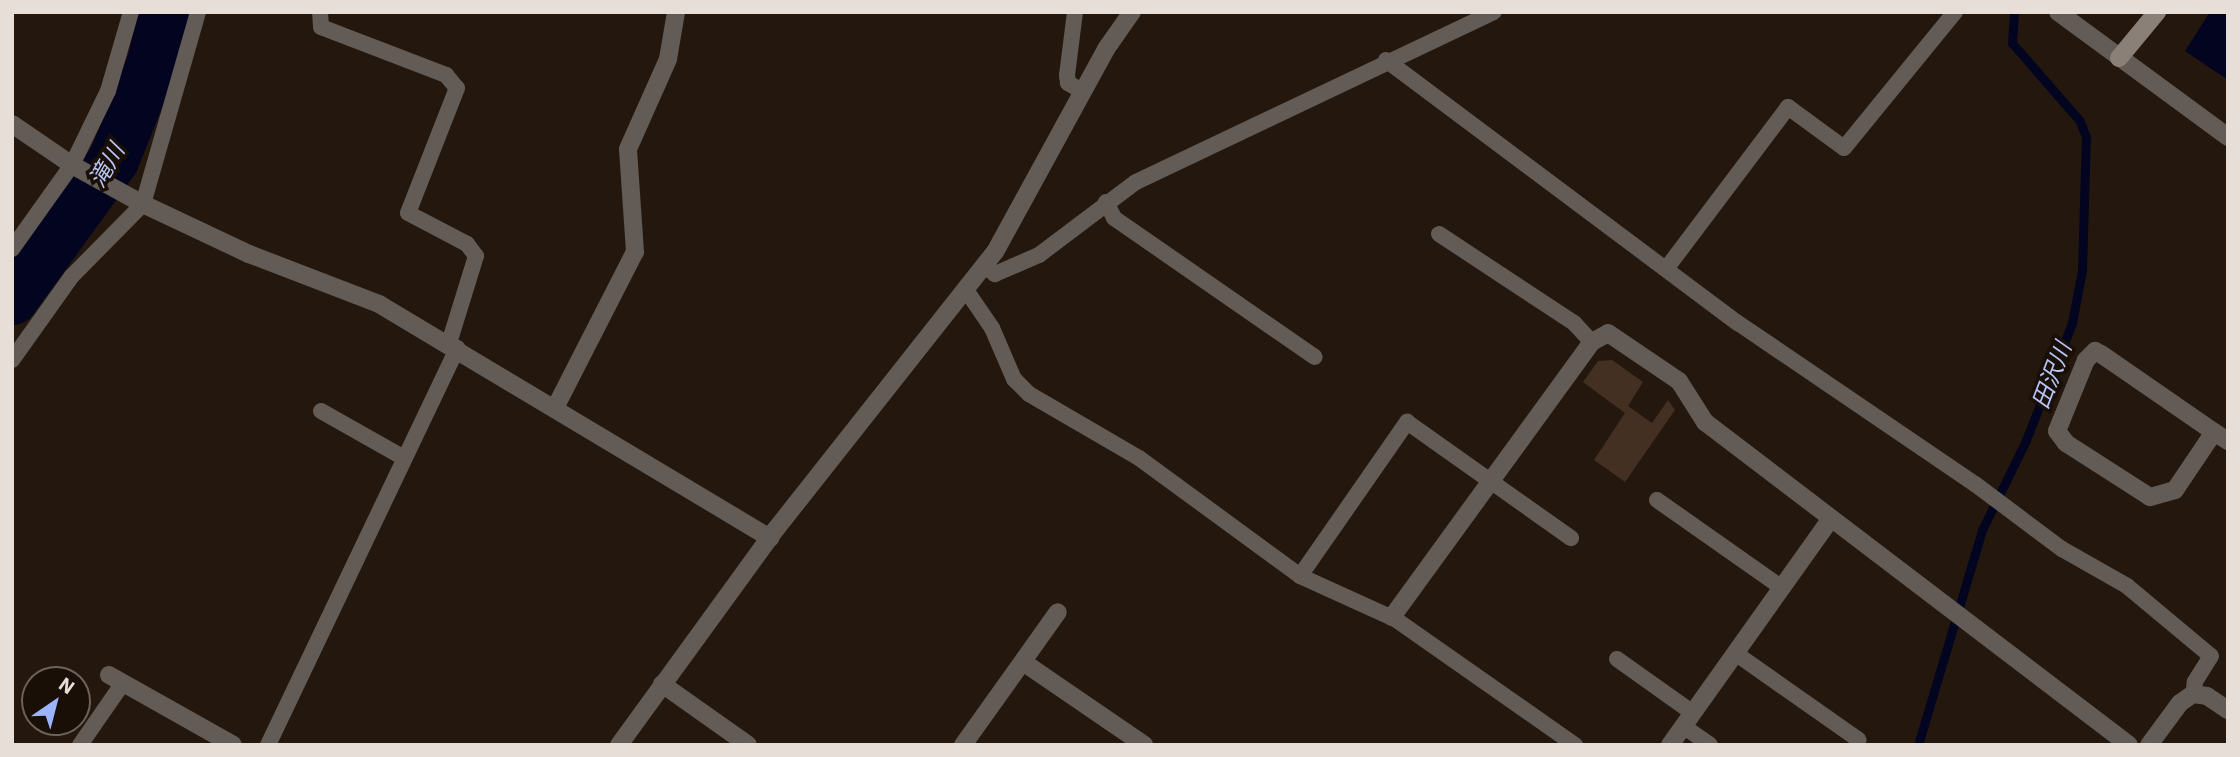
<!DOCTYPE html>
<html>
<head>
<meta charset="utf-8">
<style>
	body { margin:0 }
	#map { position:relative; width:2240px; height:757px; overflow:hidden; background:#24180e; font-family:"IBM Plex Sans","Noto Sans JP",sans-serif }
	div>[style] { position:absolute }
	.green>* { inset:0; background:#433022 }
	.water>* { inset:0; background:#030520 }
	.stream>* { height:9px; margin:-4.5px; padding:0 4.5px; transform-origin:4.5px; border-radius:4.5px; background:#030520 }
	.river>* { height:51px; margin:-25.5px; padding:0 25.5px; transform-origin:25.5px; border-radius:25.5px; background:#030520 }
	.lane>* { height:16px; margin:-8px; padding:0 8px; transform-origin:8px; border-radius:8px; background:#625b56 }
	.street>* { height:18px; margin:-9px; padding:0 9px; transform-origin:9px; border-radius:9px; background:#625b56 }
	.secondary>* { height:18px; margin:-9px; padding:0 9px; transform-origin:9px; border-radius:9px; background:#8b8078 }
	span { translate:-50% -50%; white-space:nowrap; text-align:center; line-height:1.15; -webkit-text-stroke:7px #1a0f06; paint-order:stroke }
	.water-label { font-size:23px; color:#b5c5f5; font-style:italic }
	.frame { position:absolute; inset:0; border:14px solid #e7ded8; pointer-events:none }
	.north { position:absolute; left:21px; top:666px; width:70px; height:70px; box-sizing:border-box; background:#1a0f06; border:2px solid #6c625a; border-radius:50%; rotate:35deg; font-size:19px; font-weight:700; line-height:28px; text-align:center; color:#e7ded8 }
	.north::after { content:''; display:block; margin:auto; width:24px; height:32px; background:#9cb4fd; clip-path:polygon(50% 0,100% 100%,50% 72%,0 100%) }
</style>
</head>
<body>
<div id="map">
	<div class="green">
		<i style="clip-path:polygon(1612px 360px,1643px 382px,1628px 406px,1652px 423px,1668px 400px,1675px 410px,1625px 482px,1594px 460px,1625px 413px,1583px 382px,1598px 361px)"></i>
	</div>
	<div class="water">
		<i style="clip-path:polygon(2210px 12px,2228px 12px,2228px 80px,2185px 51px)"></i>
	</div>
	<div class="stream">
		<i style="left:1918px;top:745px;width:224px;rotate:-73.4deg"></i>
		<i style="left:1982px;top:530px;width:100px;rotate:-63.9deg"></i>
		<i style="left:2026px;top:440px;width:126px;rotate:-68.5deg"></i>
		<i style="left:2072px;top:323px;width:54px;rotate:-79.3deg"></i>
		<i style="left:2082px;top:270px;width:133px;rotate:-88.3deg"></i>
		<i style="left:2086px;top:137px;width:17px;rotate:-111deg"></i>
		<i style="left:2080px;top:121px;width:103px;rotate:-131.1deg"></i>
		<i style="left:2012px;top:43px;width:31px;rotate:-86deg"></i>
	</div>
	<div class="river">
		<i style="left:12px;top:299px;width:172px;rotate:-54deg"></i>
		<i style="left:113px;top:160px;width:105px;rotate:-68.3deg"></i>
		<i style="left:152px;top:62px;width:51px;rotate:-76.5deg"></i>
	</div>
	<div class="lane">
		<i style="left:320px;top:12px;width:15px;rotate:86deg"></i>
		<i style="left:321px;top:27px;width:134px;rotate:21deg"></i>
		<i style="left:446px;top:75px;width:17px;rotate:50deg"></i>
		<i style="left:457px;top:88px;width:134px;rotate:111.4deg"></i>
		<i style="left:408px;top:213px;width:67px;rotate:27.7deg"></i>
		<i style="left:467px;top:244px;width:15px;rotate:53deg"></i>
		<i style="left:476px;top:256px;width:91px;rotate:107.2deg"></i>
		<i style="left:1075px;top:12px;width:64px;rotate:97.2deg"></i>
		<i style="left:1067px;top:75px;width:8px;rotate:83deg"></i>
		<i style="left:1068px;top:83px;width:16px;rotate:30deg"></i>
		<i style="left:1386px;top:60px;width:439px;rotate:36.8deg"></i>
		<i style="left:1738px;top:323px;width:287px;rotate:34.2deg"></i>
		<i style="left:1975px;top:484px;width:109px;rotate:36.8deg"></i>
		<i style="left:2062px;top:549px;width:75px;rotate:29.6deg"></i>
		<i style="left:2127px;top:586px;width:109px;rotate:39.8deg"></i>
		<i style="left:2211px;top:656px;width:31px;rotate:122deg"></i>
		<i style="left:2195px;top:682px;width:12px;rotate:99deg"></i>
		<i style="left:1106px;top:202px;width:18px;rotate:63deg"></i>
		<i style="left:1114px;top:218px;width:244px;rotate:34.7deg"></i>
		<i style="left:1439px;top:234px;width:162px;rotate:33.4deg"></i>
		<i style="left:1574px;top:323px;width:26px;rotate:47deg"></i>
		<i style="left:12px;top:249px;width:103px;rotate:-54.5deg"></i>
		<i style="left:72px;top:165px;width:82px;rotate:-64.1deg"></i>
		<i style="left:108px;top:91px;width:82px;rotate:-73.8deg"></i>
		<i style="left:985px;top:266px;width:13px;rotate:39deg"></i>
		<i style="left:995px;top:274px;width:48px;rotate:-23.4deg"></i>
		<i style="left:1039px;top:255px;width:121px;rotate:-37deg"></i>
		<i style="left:1136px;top:182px;width:396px;rotate:-25.4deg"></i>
		<i style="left:1666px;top:269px;width:203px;rotate:-53deg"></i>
		<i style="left:1788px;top:107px;width:69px;rotate:36.2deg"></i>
		<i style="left:1844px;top:148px;width:176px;rotate:-50.8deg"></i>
		<i style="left:966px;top:290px;width:46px;rotate:55.6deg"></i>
		<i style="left:992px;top:328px;width:56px;rotate:66.7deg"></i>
		<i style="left:1014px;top:379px;width:21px;rotate:45deg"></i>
		<i style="left:1029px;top:394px;width:127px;rotate:30.2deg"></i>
		<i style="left:1139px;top:458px;width:200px;rotate:36.2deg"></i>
		<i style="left:1300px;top:576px;width:104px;rotate:24.4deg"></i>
		<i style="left:1395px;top:619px;width:220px;rotate:35deg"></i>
		<i style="left:12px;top:360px;width:103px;rotate:-54.5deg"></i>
		<i style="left:72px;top:276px;width:101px;rotate:-45.4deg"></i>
		<i style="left:143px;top:204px;width:200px;rotate:-74deg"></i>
		<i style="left:321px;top:411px;width:95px;rotate:29.5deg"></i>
		<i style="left:1657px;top:500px;width:151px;rotate:35.1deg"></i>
		<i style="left:1300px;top:576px;width:188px;rotate:-55.2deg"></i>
		<i style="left:1407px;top:422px;width:201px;rotate:35.3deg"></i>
		<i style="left:1735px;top:653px;width:151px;rotate:35.1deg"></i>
		<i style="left:1617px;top:659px;width:93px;rotate:35.4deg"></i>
		<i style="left:1683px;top:726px;width:33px;rotate:35deg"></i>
		<i style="left:80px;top:745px;width:75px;rotate:-55.3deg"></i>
		<i style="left:268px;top:745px;width:440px;rotate:-64.5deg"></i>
	</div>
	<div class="street">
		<i style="left:2058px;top:12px;width:211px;rotate:36.3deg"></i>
		<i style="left:12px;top:124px;width:73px;rotate:34.3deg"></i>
		<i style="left:72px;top:165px;width:81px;rotate:28.8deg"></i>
		<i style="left:143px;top:204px;width:117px;rotate:25.3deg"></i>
		<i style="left:249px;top:254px;width:139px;rotate:21deg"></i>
		<i style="left:379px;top:304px;width:456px;rotate:30.9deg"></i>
		<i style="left:555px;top:408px;width:175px;rotate:-62.9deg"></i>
		<i style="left:635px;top:252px;width:103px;rotate:-93.9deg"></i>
		<i style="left:628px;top:149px;width:98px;rotate:-66deg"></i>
		<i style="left:668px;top:59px;width:48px;rotate:-80.3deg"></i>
		<i style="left:2214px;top:432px;width:70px;rotate:123.9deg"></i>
		<i style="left:2175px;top:490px;width:26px;rotate:164deg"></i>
		<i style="left:2150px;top:497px;width:100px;rotate:-147.3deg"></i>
		<i style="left:2066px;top:443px;width:15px;rotate:-127deg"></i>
		<i style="left:2057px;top:431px;width:77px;rotate:-67.8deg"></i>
		<i style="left:2086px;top:360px;width:13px;rotate:-45deg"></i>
		<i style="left:2095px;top:351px;width:7px;rotate:27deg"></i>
		<i style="left:2101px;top:354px;width:137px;rotate:34.6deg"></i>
		<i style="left:2214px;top:432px;width:17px;rotate:33deg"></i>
		<i style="left:1392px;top:617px;width:340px;rotate:-54deg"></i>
		<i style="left:1592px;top:342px;width:18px;rotate:-29deg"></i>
		<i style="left:1608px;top:333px;width:86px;rotate:34.1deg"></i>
		<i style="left:1679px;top:381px;width:49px;rotate:57.6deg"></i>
		<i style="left:1705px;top:422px;width:533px;rotate:37.3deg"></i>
		<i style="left:1023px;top:662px;width:147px;rotate:34.4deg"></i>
		<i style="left:109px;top:675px;width:142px;rotate:29.4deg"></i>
		<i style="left:662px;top:684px;width:105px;rotate:35.3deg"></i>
		<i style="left:619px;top:745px;width:267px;rotate:-54deg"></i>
		<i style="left:776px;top:529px;width:353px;rotate:-51.7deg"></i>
		<i style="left:995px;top:252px;width:231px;rotate:-61.3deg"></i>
		<i style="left:1106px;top:49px;width:45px;rotate:-54.9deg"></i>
		<i style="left:963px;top:745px;width:163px;rotate:-54.5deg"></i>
		<i style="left:1670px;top:745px;width:276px;rotate:-54.6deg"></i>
		<i style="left:2149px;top:745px;width:52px;rotate:-53.6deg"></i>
		<i style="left:2180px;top:703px;width:16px;rotate:-35deg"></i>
		<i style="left:2193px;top:694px;width:14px;rotate:8deg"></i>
		<i style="left:2207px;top:696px;width:25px;rotate:34deg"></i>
	</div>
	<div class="secondary">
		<i style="left:2119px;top:58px;width:60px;rotate:-50.4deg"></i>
	</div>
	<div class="water-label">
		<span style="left:106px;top:165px;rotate:-60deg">滝川</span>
		<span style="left:2051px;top:375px;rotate:-69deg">田沢川</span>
	</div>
	<div class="frame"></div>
	<div class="north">N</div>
</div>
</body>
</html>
